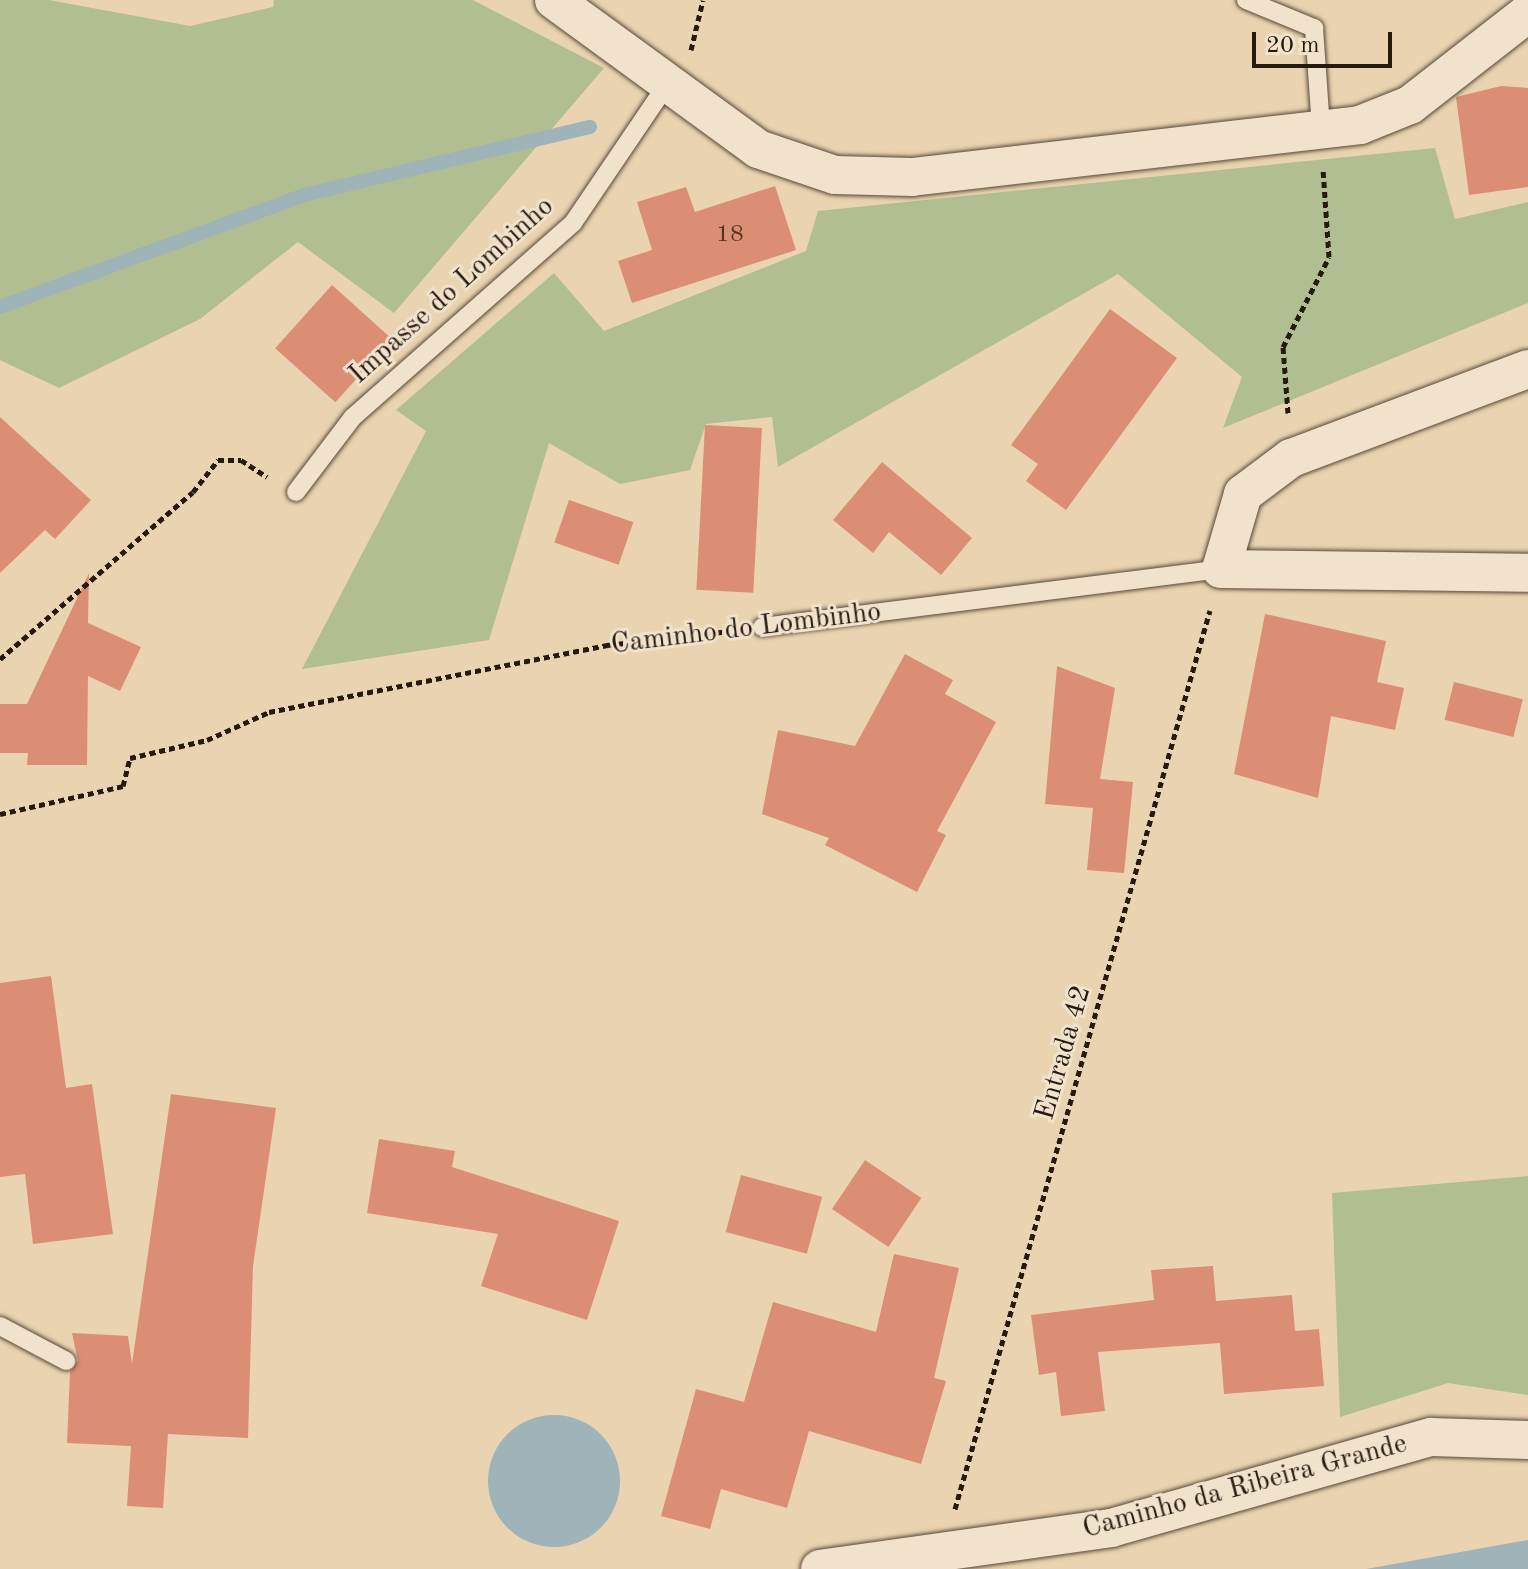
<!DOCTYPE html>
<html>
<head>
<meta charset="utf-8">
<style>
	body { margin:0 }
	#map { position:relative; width:1528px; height:1569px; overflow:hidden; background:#ead3b1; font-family:"Old Standard TT",serif }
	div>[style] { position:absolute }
	.green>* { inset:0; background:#b0be91 }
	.water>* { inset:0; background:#9eb4b8 }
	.round { border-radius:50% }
	.stream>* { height:14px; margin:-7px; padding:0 7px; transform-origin:7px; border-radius:7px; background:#9eb4b8 }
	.building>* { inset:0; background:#db8e73; transform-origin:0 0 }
	.path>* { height:5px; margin-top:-2.5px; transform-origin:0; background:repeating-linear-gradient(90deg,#26190f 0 6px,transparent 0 10px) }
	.roads { filter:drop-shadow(0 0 2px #574838) drop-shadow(0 0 2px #574838) }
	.lane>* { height:18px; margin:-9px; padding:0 9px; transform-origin:9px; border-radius:9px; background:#f1e2cc }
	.street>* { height:38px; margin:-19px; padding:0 19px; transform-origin:19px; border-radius:19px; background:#f1e2cc }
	span { translate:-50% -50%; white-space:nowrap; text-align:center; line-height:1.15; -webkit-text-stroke:6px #f1e2cc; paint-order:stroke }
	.number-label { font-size:24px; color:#533628 }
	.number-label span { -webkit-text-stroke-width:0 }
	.street-label { font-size:28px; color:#26190f }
	.scale { position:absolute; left:1252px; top:32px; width:140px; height:36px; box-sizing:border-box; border:4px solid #26190f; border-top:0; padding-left:10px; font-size:24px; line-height:28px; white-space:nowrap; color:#26190f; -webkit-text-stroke:6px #f1e2cc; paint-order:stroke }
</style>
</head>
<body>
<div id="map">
	<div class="green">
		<i style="clip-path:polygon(0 0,49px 0,190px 26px,273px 7px,274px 0,473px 0,604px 68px,394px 313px,298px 242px,200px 319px,59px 388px,0 360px)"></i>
		<i style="clip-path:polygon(1435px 148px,1455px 219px,1528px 202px,1528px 303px,1223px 428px,1242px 377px,1118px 274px,778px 467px,772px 417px,706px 424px,690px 470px,620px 484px,549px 443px,489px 640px,302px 669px,426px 431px,396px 410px,554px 273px,604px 331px,806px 251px,818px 211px)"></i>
		<i style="clip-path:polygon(1528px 1176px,1528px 1395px,1448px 1383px,1340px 1417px,1332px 1193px)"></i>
	</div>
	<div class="water">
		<i class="round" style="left:488px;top:1415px;width:132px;height:132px"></i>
		<i style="clip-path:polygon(1528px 1540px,1528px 1569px,1366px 1569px)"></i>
	</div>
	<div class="stream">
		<i style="left:0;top:307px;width:324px;rotate:-20.2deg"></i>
		<i style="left:304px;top:195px;width:294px;rotate:-13.4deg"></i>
	</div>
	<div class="building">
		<i style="clip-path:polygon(1501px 86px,1528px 88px,1528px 187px,1469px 195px,1456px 97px)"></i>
		<i style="clip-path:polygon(775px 186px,796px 250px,632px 303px,618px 261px,652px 250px,637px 202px,686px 187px,695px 212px)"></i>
		<i style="left:332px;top:285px;width:81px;height:85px;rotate:42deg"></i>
		<i style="clip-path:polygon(1110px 309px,1177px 358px,1066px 510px,1026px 481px,1038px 464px,1011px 445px)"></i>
		<i style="clip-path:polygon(0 417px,91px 500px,55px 539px,45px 530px,0 573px)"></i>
		<i style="left:705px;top:425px;width:57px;height:165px;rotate:3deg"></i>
		<i style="clip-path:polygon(882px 462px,972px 538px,941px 575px,889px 532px,873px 553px,833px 520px)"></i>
		<i style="left:569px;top:500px;width:68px;height:45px;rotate:19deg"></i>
		<i style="clip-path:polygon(89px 573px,88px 623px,141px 647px,120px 691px,88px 676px,87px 765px,27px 765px,28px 753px,0 753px,0 704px,27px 704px)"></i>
		<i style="clip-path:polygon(1265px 614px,1386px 641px,1377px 682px,1404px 688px,1395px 730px,1331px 716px,1318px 798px,1234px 774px)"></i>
		<i style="clip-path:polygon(905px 654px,953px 680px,945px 694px,996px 722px,937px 831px,946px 835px,917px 892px,825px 845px,829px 838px,762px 814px,778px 730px,855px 746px)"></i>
		<i style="clip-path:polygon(1057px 666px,1115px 688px,1100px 779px,1133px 782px,1124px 873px,1087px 870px,1093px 808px,1045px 804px)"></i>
		<i style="left:1454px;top:682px;width:71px;height:39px;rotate:14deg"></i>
		<i style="clip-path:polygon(51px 976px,66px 1088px,92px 1084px,113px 1234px,33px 1244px,25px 1174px,0 1177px,0 983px)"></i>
		<i style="clip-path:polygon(171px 1094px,276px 1108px,253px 1266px,248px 1438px,168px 1434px,163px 1508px,127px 1506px,131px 1446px,67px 1443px,70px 1372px,78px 1361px,72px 1333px,128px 1336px,132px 1364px)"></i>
		<i style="clip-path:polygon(379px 1139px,455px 1151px,452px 1167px,619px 1221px,587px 1320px,481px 1286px,498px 1234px,367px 1213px)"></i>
		<i style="left:865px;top:1160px;width:68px;height:59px;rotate:34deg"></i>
		<i style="left:741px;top:1175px;width:84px;height:59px;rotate:15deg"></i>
		<i style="clip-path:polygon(894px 1254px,959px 1268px,934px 1378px,946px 1381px,921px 1464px,809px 1431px,787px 1508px,721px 1489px,710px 1529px,661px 1516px,696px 1389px,744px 1402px,773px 1302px,876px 1332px)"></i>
		<i style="clip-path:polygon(1213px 1266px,1216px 1301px,1292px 1295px,1295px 1331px,1319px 1329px,1324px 1386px,1224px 1394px,1220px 1343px,1098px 1352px,1105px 1411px,1061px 1416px,1056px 1372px,1039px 1375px,1031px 1315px,1154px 1300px,1151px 1270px)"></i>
	</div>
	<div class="path">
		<i style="left:691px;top:50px;width:51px;rotate:-76.5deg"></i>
		<i style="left:1288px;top:413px;width:66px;rotate:-94.3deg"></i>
		<i style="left:1283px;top:347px;width:101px;rotate:-62.9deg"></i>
		<i style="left:1329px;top:257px;width:87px;rotate:-93.9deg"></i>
		<i style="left:0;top:659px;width:255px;rotate:-40.9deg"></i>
		<i style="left:193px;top:492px;width:41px;rotate:-52deg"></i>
		<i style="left:218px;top:460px;width:23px"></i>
		<i style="left:241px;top:460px;width:31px;rotate:33deg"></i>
		<i style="left:0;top:814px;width:126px;rotate:-12.8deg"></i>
		<i style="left:123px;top:786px;width:29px;rotate:-76deg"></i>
		<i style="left:130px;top:758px;width:79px;rotate:-13.2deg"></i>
		<i style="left:207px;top:740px;width:68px;rotate:-24.3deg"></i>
		<i style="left:269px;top:712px;width:345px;rotate:-11.2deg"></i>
		<i style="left:607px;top:645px;width:124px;rotate:-6.5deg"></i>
		<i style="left:955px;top:1509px;width:934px;rotate:-74.16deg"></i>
	</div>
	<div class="roads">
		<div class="lane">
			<i style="left:1246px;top:0;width:74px;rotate:22.4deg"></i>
			<i style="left:1314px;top:28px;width:101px;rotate:86deg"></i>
			<i style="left:296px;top:492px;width:94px;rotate:-52.8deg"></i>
			<i style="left:353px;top:417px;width:293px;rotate:-41.4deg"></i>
			<i style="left:573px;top:223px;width:164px;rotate:-55.9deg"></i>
			<i style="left:762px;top:627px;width:463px;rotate:-7.2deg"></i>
			<i style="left:0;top:1326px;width:75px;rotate:27.9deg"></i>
		</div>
		<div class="street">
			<i style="left:554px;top:0;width:253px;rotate:36.1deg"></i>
			<i style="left:758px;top:149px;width:81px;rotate:18.7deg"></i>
			<i style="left:835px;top:175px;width:77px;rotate:1.5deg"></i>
			<i style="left:912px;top:177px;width:451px;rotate:-6.6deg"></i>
			<i style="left:1360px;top:125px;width:54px;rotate:-21.8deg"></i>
			<i style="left:1410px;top:105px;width:150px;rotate:-37.9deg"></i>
			<i style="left:1528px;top:369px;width:253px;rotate:159.4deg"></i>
			<i style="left:1291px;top:458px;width:60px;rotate:143.1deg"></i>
			<i style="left:1243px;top:494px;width:78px;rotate:106.3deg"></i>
			<i style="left:1221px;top:569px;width:307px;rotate:0.7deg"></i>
			<i style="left:820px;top:1569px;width:294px;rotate:-8deg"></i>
			<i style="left:1111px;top:1528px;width:333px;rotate:-15.9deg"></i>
			<i style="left:1431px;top:1437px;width:97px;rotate:1.8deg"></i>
		</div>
	</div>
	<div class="number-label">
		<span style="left:730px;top:236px">18</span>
	</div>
	<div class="street-label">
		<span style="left:452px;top:291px;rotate:-42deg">Impasse do Lombinho</span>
		<span style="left:746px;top:629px;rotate:-7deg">Caminho do Lombinho</span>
		<span style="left:1064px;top:1053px;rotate:-74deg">Entrada 42</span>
		<span style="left:1245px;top:1487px;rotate:-15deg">Caminho da Ribeira Grande</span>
	</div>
	<div class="scale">20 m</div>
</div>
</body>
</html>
